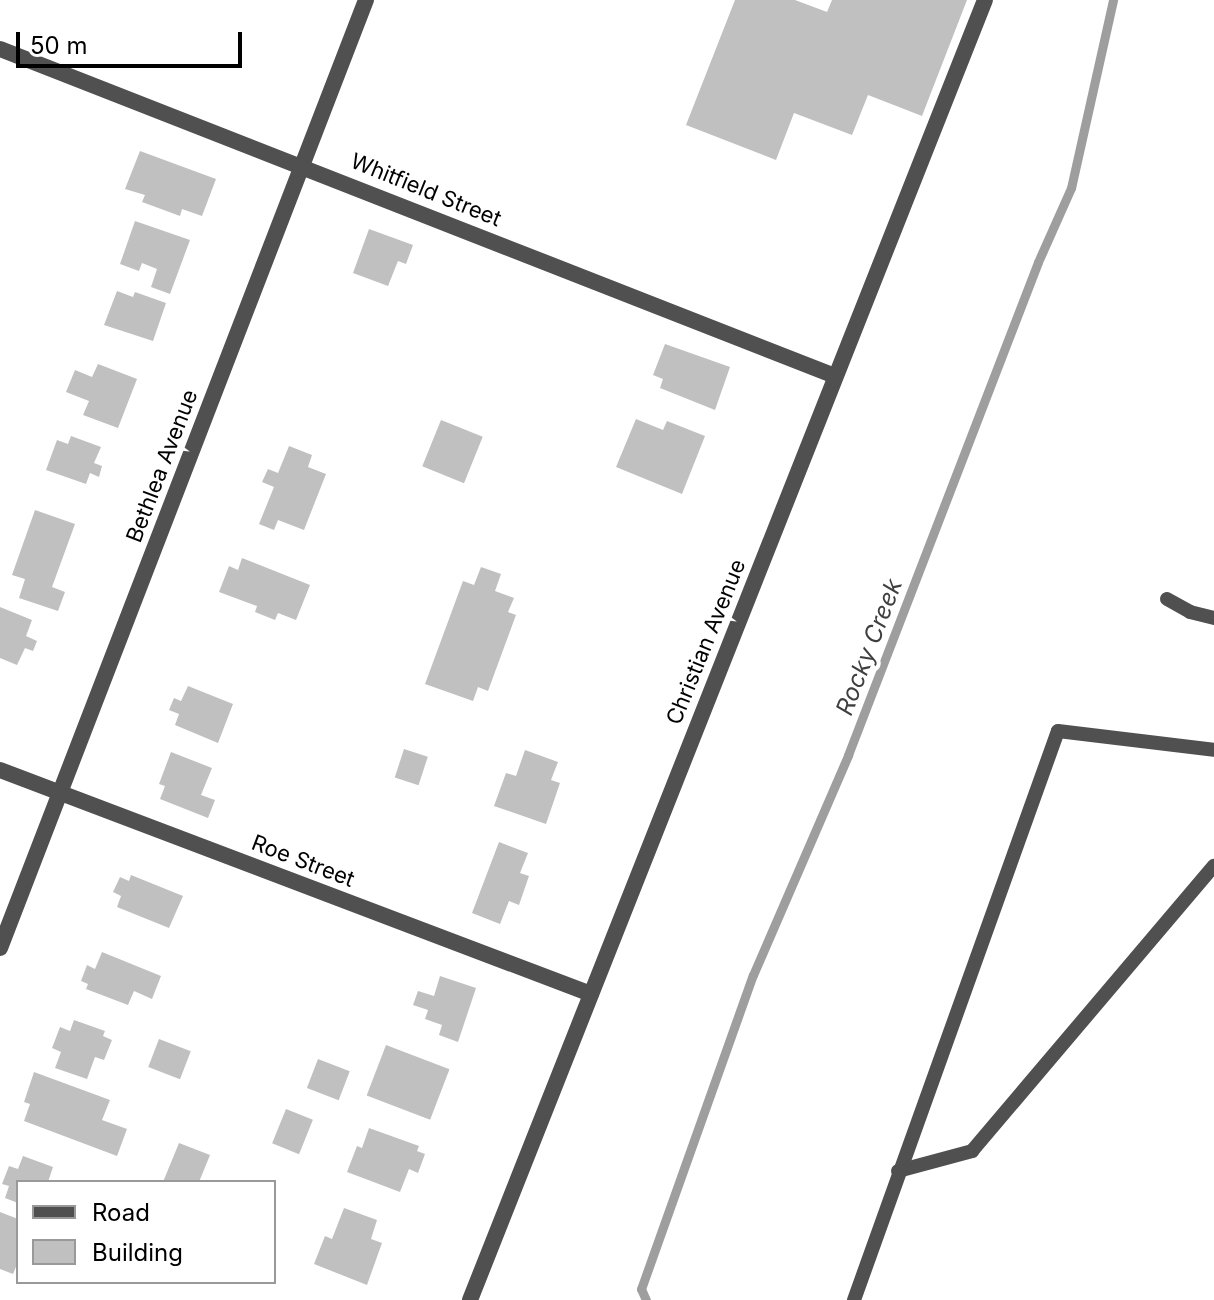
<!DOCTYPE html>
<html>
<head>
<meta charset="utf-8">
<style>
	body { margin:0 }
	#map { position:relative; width:1214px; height:1300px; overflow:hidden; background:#fff; font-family:Inter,sans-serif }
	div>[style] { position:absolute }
	.stream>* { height:9px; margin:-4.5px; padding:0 4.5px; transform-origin:4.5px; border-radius:4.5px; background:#9e9e9e }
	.building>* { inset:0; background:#c0c0c0; transform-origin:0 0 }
	.service>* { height:14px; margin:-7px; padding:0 7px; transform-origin:7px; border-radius:7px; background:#505050 }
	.minor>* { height:16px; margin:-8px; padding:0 8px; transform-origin:8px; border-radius:8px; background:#505050 }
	span { translate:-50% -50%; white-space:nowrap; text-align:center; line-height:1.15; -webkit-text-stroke:8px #fff; paint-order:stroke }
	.street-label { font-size:22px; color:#000 }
	.water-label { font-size:24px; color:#3f3f3f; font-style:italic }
	.legend { position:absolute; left:16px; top:1180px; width:260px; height:104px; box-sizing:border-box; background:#fff; border:2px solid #999; margin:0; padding:10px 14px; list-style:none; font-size:24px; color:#000 }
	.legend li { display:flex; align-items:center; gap:16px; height:40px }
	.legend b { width:40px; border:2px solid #999 }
	.scale { position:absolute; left:16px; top:32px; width:226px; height:36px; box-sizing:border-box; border:4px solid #000; border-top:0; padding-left:10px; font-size:24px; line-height:28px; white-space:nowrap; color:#000; -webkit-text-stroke:6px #fff; paint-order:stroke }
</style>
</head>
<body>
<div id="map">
	<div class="stream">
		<i style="left:646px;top:1300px;width:12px;rotate:-114deg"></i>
		<i style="left:641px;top:1289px;width:333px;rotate:-70.4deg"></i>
		<i style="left:753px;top:975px;width:240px;rotate:-66.6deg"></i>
		<i style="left:848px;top:755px;width:528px;rotate:-68.92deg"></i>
		<i style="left:1038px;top:262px;width:81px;rotate:-66deg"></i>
		<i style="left:1071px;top:188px;width:193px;rotate:-77.4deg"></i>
	</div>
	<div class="building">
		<i style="clip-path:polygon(735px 0,795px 0,827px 12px,832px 0,967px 0,922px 116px,868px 95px,852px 135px,794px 113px,776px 160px,686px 125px)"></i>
		<i style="clip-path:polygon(140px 151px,216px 179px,202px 216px,182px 209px,180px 216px,142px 202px,145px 195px,125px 189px)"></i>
		<i style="clip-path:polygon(135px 221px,190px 240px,170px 294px,151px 287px,157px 269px,142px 263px,139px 271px,120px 264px)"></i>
		<i style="clip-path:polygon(369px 229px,413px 245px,406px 264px,398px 261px,388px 286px,353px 273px)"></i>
		<i style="clip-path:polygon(117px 291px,133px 297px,135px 292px,166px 303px,153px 341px,104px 325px)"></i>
		<i style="clip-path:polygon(665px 344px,730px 367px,715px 410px,660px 388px,663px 379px,653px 375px)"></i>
		<i style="clip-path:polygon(98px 364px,137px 379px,118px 428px,83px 415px,89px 401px,66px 392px,75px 370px,92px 377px)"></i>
		<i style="clip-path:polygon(636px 419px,663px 430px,667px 421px,705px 436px,682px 494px,616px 467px)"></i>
		<i style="left:441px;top:420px;width:45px;height:50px;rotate:22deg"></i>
		<i style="clip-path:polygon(71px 436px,101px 447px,94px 463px,102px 466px,99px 477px,90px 473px,86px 484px,46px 470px,57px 440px,68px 444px)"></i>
		<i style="clip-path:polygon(289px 446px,312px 455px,308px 467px,326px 474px,304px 530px,278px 520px,274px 530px,259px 524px,274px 487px,262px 482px,268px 469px,278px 473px)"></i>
		<i style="clip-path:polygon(35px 510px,75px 524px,52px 587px,65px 592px,58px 611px,19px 598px,25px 579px,12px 575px)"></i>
		<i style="clip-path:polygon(242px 558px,310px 585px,296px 620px,278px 613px,275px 620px,255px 612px,257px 606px,219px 592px,229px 566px,238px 570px)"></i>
		<i style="clip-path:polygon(481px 567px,501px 574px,495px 591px,514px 598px,508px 612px,516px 615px,488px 691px,478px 687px,473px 701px,425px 684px,463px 581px,474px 585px)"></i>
		<i style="clip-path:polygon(0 607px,32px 620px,26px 636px,37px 641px,33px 651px,25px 648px,17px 665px,0 658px)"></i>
		<i style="clip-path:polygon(188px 686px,233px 704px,218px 743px,175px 725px,179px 714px,169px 710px,174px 698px,181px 701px)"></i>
		<i style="left:404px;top:749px;width:25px;height:30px;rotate:18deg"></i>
		<i style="clip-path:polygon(525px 750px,558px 762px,551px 780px,560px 783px,546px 824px,494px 806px,506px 773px,516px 776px)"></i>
		<i style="clip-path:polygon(171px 752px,212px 768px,201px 795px,215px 800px,208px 818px,160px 799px,165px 786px,159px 784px)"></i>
		<i style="clip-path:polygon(499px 842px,528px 853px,520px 873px,529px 876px,519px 905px,509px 901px,500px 924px,472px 913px)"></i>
		<i style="clip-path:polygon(131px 875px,183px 896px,169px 928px,117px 907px,121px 896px,113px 892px,120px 877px,129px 881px)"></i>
		<i style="clip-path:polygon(102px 952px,161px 976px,152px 999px,134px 991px,128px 1005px,86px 989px,88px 984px,81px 981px,87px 965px,95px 969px)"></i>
		<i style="clip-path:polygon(440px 976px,476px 988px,458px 1042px,439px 1035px,442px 1025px,425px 1019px,428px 1010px,413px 1005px,418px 991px,434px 996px)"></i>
		<i style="clip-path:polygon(74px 1020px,105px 1031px,103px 1036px,112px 1040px,104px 1060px,95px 1057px,87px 1079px,55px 1068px,61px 1052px,52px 1048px,60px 1027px,70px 1031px)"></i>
		<i style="left:159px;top:1039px;width:34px;height:30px;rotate:21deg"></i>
		<i style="left:386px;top:1045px;width:68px;height:54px;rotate:21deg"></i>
		<i style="left:318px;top:1059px;width:34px;height:31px;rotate:21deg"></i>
		<i style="clip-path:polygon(34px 1072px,110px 1100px,102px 1120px,127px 1129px,117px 1156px,24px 1121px,30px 1104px,24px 1102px)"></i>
		<i style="left:286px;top:1109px;width:29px;height:37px;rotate:22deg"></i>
		<i style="clip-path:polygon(369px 1128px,419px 1146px,417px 1151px,425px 1154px,418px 1173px,409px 1169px,400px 1192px,347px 1172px,357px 1146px,362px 1148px)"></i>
		<i style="clip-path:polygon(179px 1143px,210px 1155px,199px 1182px,163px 1182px)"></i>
		<i style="clip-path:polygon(23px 1156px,53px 1167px,48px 1182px,18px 1182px,18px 1203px,5px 1198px,9px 1186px,2px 1184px,9px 1166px,18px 1169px)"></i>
		<i style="clip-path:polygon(344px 1208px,377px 1220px,371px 1239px,382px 1243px,367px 1285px,314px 1264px,325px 1236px,332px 1239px)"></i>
		<i style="clip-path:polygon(0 1212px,18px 1219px,18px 1262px,13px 1274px,0 1269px)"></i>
	</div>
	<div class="service">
		<i style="left:1167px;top:599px;width:26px;rotate:29deg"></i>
		<i style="left:1190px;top:612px;width:25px;rotate:14deg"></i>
		<i style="left:898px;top:1171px;width:77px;rotate:-15.1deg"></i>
		<i style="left:972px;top:1151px;width:374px;rotate:-49.7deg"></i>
		<i style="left:854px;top:1300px;width:604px;rotate:-70.28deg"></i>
		<i style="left:1058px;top:731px;width:157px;rotate:6.9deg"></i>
	</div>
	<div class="minor">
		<i style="left:0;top:49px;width:897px;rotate:21.39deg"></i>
		<i style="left:0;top:770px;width:632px;rotate:20.76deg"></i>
		<i style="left:0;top:948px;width:1016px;rotate:-68.89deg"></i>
		<i style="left:470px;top:1300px;width:1398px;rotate:-68.39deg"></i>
	</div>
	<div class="street-label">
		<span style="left:426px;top:190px;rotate:22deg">Whitfield Street</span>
		<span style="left:162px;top:466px;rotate:-69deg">Bethlea Avenue</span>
		<span style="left:706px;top:642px;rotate:-68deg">Christian Avenue</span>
		<span style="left:303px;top:861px;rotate:21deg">Roe Street</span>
	</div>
	<div class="water-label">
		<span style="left:869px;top:647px;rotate:-69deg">Rocky Creek</span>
	</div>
	<ul class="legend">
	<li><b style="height:10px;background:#505050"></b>Road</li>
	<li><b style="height:22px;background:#c0c0c0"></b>Building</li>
	</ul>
	<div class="scale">50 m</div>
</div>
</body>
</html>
